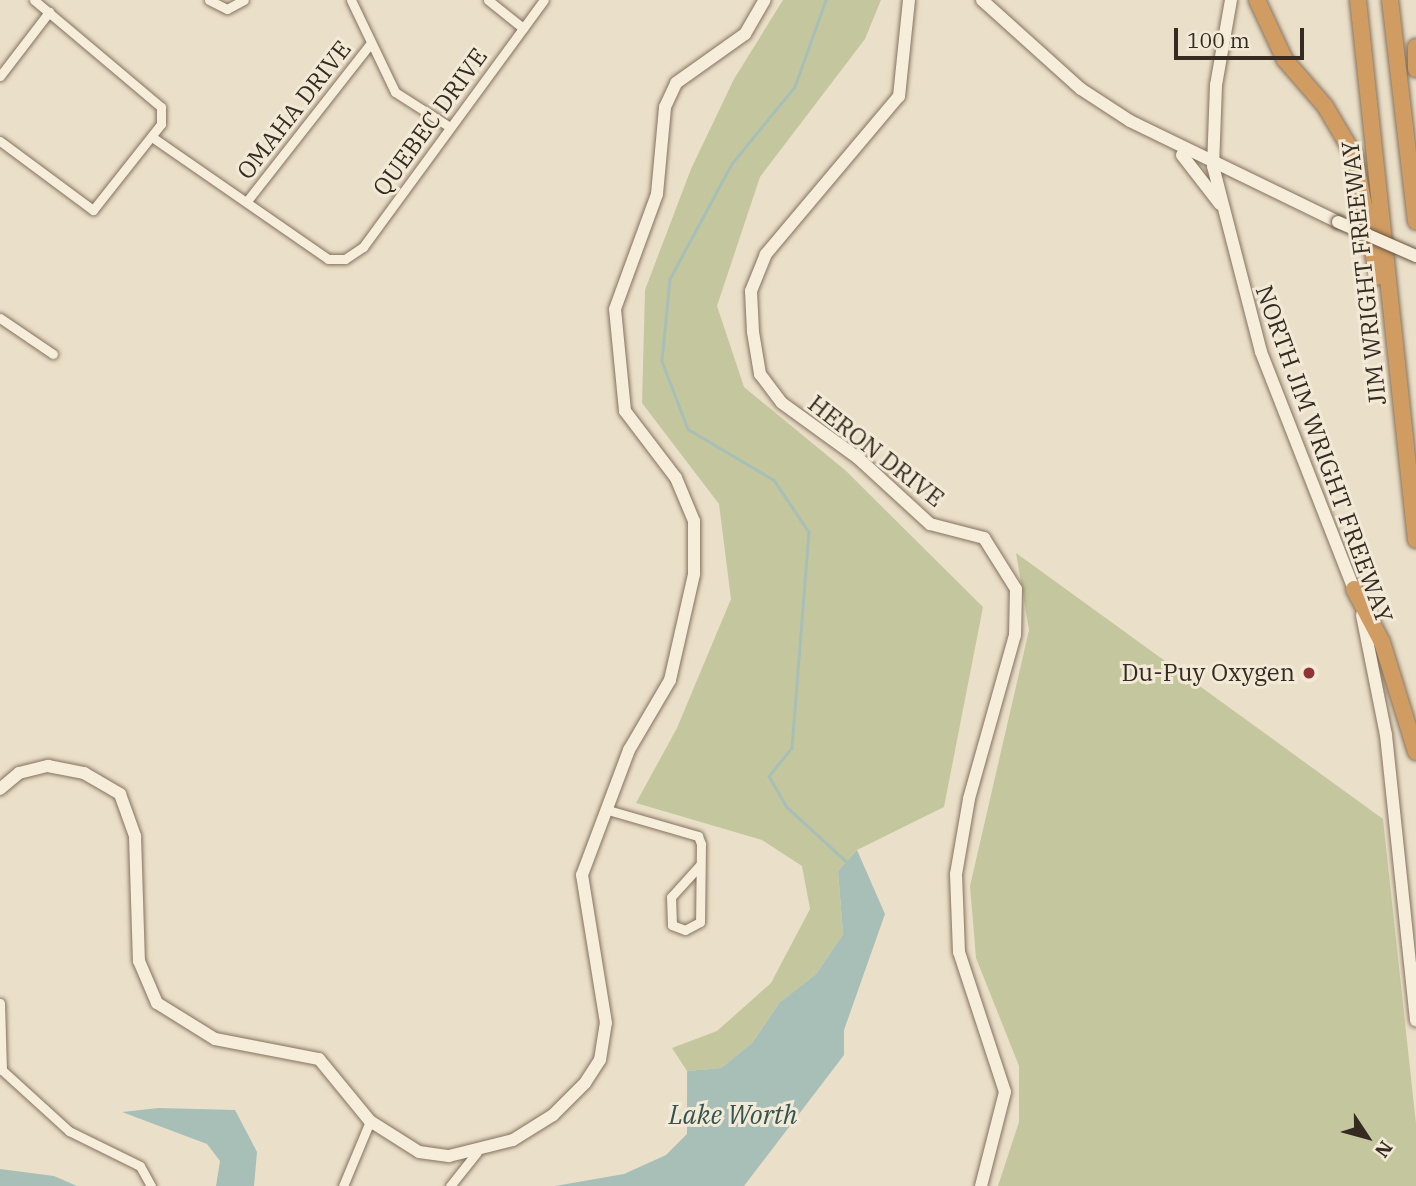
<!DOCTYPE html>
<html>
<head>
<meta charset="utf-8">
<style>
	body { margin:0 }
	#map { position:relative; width:1416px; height:1186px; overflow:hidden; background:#eadfc8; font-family:"IBM Plex Serif",serif }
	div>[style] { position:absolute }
	.green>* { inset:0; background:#c4c79d }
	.water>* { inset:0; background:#a8bfb7 }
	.stream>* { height:2.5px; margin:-1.25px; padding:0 1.25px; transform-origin:1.25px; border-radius:1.25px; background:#a8bfb7 }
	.roads { filter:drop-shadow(0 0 2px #84725f) drop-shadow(0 0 2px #84725f) }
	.street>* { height:9px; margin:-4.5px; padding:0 4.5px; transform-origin:4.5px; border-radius:4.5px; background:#f6edda }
	.secondary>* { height:12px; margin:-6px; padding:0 6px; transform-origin:6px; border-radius:6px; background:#f6edda }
	.highway>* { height:16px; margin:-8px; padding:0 8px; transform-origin:8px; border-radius:8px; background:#d09c62 }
	.bridges { filter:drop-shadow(0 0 2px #665342) drop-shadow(0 0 2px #665342) }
	.secondary-bridge>* { height:12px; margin:-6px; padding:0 6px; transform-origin:6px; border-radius:6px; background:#f6edda }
	.dots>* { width:19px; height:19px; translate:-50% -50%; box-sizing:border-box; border:4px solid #f2e9d7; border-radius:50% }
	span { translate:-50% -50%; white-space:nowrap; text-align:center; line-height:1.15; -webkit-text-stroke:6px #f2e9d7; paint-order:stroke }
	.street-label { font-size:24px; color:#362b21 }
	.poi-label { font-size:24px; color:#362b21 }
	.right { translate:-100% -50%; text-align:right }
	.water-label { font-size:26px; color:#325551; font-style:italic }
	.north { position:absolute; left:1332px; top:1102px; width:70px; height:70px; -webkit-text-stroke:5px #f2e9d7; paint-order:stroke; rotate:126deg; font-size:19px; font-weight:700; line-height:28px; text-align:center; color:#362b21 }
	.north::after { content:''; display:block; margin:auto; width:24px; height:32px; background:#362b21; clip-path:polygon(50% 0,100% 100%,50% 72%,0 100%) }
	.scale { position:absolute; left:1174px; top:28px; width:130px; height:32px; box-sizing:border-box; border:4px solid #362b21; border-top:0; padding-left:9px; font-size:21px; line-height:24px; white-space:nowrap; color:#362b21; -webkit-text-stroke:5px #f2e9d7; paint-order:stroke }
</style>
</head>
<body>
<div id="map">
	<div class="green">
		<i style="clip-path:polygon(783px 0,881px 0,865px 39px,760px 177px,717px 306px,744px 387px,845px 470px,983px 607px,944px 807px,857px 850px,838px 871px,843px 934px,816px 974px,780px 1002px,752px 1043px,721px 1068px,687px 1071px,672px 1048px,717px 1031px,771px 983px,810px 909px,802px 866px,762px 840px,636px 803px,677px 728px,731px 599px,719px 504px,642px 403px,645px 290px,691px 169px,734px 79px)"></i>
		<i style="clip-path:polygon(1016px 553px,1383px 819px,1416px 1124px,1416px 1186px,998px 1186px,1019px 1122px,1019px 1066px,976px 958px,970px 886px,1029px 630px)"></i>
	</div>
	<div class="water">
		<i style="clip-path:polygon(857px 850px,885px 914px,844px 1030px,844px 1055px,744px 1186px,555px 1186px,624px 1174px,666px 1155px,687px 1134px,687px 1071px,721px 1068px,752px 1043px,780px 1002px,816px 974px,843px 934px,838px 871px)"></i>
		<i style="clip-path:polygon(159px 1108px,235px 1110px,257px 1152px,254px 1186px,216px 1186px,220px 1161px,207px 1144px,122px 1112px)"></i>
		<i style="clip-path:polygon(0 1169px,54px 1176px,77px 1186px,0 1186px)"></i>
	</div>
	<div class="stream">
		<i style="left:826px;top:0;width:92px;rotate:109.6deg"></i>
		<i style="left:795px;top:87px;width:99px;rotate:129.3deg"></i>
		<i style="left:732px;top:164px;width:131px;rotate:118.3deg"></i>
		<i style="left:670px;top:279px;width:82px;rotate:95.6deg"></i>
		<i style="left:662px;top:361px;width:73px;rotate:69.1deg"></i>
		<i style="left:688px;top:429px;width:100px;rotate:30.7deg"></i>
		<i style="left:774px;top:480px;width:63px;rotate:56.1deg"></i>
		<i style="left:809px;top:532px;width:217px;rotate:94.5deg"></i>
		<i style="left:792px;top:748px;width:36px;rotate:129deg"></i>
		<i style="left:769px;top:776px;width:36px;rotate:60deg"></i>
		<i style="left:787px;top:807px;width:83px;rotate:42.6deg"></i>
	</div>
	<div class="roads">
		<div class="street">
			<i style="left:209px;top:0;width:20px;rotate:27deg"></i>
			<i style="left:227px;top:9px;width:19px;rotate:-28deg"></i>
			<i style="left:351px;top:0;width:102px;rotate:64.4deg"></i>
			<i style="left:395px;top:92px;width:65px;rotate:32.5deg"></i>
			<i style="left:488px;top:0;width:45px;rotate:38.7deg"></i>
			<i style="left:0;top:76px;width:81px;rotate:-52.6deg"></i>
			<i style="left:152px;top:137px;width:214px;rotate:34.7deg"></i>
			<i style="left:328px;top:259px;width:17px"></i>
			<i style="left:345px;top:259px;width:22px;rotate:-34deg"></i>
			<i style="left:363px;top:247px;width:306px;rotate:-53.8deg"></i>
			<i style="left:0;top:141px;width:116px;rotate:36.6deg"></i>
			<i style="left:93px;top:210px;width:110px;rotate:-51.7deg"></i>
			<i style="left:161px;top:124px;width:17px;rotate:-90deg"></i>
			<i style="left:161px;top:107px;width:166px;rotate:-139.9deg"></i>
			<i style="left:247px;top:201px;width:201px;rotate:-51.9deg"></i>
			<i style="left:0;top:318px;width:64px;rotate:34.2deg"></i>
			<i style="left:608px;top:810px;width:94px;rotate:16.1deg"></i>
			<i style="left:698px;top:836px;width:9px;rotate:69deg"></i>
			<i style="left:701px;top:844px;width:78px;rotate:90.7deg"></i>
			<i style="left:700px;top:922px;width:17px;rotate:152deg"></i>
			<i style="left:685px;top:930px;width:14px;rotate:-159deg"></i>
			<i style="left:672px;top:925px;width:28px;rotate:-92deg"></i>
			<i style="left:671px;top:897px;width:43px;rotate:-47.8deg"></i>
			<i style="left:0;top:1003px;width:67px;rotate:88.3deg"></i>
			<i style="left:2px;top:1070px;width:91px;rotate:42.3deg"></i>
			<i style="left:69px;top:1131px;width:79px;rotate:26.2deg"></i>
			<i style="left:140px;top:1166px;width:23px;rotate:61deg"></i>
			<i style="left:343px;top:1186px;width:70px;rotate:-67.4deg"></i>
			<i style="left:450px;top:1186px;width:43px;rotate:-51.5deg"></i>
		</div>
		<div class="secondary">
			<i style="left:909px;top:0;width:97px;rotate:95.9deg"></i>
			<i style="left:899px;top:96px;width:207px;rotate:130.1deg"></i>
			<i style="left:766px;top:254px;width:40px;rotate:112deg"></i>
			<i style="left:751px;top:291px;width:41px;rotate:87.2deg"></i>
			<i style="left:753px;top:332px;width:43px;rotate:80.5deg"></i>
			<i style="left:760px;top:374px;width:36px;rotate:53deg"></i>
			<i style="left:782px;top:403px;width:94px;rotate:35.9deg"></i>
			<i style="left:858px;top:458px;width:98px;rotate:42.5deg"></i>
			<i style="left:930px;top:524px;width:56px;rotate:14.5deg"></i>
			<i style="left:984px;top:538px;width:60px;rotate:57.9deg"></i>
			<i style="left:1016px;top:589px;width:46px;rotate:91.2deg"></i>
			<i style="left:1015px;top:635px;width:170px;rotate:105.7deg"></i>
			<i style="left:969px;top:799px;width:76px;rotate:99.8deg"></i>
			<i style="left:956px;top:874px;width:78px;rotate:87.8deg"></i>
			<i style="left:959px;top:952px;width:147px;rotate:71.8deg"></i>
			<i style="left:1005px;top:1092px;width:97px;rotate:104.3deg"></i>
			<i style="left:982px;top:0;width:133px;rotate:42deg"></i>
			<i style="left:1081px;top:89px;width:59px;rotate:33.1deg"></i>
			<i style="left:1130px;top:121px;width:231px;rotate:25.9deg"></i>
			<i style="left:1231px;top:0;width:86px;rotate:100deg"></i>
			<i style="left:1216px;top:85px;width:81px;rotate:92.1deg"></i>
			<i style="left:1213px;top:166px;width:192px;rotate:75.5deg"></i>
			<i style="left:1261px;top:352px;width:263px;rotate:68.6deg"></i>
			<i style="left:1182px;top:155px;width:62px;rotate:52.2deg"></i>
			<i style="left:1362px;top:615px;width:122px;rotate:78.7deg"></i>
			<i style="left:1386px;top:735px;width:287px;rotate:84deg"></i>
			<i style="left:0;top:789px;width:25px;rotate:-40deg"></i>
			<i style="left:19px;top:773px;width:30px;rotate:-14deg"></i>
			<i style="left:48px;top:766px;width:37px;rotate:11deg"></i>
			<i style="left:84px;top:773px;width:42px;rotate:30.3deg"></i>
			<i style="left:120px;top:794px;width:45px;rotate:70.3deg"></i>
			<i style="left:135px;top:836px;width:125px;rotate:88.2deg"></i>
			<i style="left:139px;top:961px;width:46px;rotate:66.8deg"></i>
			<i style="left:157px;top:1003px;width:68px;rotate:31.8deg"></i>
			<i style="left:215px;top:1039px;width:106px;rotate:10.9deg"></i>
			<i style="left:319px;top:1059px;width:80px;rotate:50.6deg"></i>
			<i style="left:370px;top:1121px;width:58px;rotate:32.3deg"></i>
			<i style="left:419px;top:1152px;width:30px;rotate:8deg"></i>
			<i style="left:449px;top:1156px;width:66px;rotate:-14deg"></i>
			<i style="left:513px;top:1140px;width:47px;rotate:-32deg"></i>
			<i style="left:553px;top:1115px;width:45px;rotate:-45deg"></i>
			<i style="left:585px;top:1083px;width:27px;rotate:-57deg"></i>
			<i style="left:600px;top:1060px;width:37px;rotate:-81deg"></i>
			<i style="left:606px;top:1023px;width:150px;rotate:-99.2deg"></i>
			<i style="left:582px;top:875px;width:134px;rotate:-69.4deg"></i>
			<i style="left:629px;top:750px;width:81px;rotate:-59.6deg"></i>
			<i style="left:670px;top:680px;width:109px;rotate:-77.2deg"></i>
			<i style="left:694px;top:574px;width:53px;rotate:-90deg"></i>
			<i style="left:694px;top:521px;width:47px;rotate:-112.7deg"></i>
			<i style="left:676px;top:478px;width:84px;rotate:-127.3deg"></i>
			<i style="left:625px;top:411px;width:102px;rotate:-95.6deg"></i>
			<i style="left:615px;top:309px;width:122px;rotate:-69.9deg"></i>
			<i style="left:657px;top:194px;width:87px;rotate:-84.7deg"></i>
			<i style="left:665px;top:107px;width:26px;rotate:-65deg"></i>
			<i style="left:676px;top:83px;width:85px;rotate:-35.4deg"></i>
			<i style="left:745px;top:34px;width:39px;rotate:-60deg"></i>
		</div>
		<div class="highway">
			<i style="left:1257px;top:0;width:66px;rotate:65deg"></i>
			<i style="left:1285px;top:60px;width:61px;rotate:49deg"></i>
			<i style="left:1325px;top:106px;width:57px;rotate:59.4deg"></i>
			<i style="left:1354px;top:155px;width:124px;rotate:78.9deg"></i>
			<i style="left:1358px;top:0;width:543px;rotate:83.87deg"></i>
			<i style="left:1390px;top:0;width:223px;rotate:83.3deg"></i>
			<i style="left:1416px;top:47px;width:22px;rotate:90deg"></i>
			<i style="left:1354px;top:589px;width:60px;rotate:62.2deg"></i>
			<i style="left:1382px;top:642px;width:115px;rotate:72.8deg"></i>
		</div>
	</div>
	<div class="bridges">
		<div class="secondary-bridge">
			<i style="left:1338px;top:222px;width:85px;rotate:23.6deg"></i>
		</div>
	</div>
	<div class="dots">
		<i style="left:1309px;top:673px;background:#8e3538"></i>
	</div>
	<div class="street-label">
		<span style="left:294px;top:110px;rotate:-52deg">OMAHA DRIVE</span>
		<span style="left:430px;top:122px;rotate:-54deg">QUEBEC DRIVE</span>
		<span style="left:1364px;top:273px;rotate:-96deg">JIM WRIGHT FREEWAY</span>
		<span style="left:876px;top:451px;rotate:38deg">HERON DRIVE</span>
		<span style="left:1324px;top:454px;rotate:70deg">NORTH JIM WRIGHT FREEWAY</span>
	</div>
	<div class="poi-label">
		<span class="right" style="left:1295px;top:673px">Du-Puy Oxygen</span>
	</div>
	<div class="water-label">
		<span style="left:733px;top:1115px">Lake Worth</span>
	</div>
	<div class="north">N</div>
	<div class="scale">100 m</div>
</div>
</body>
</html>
